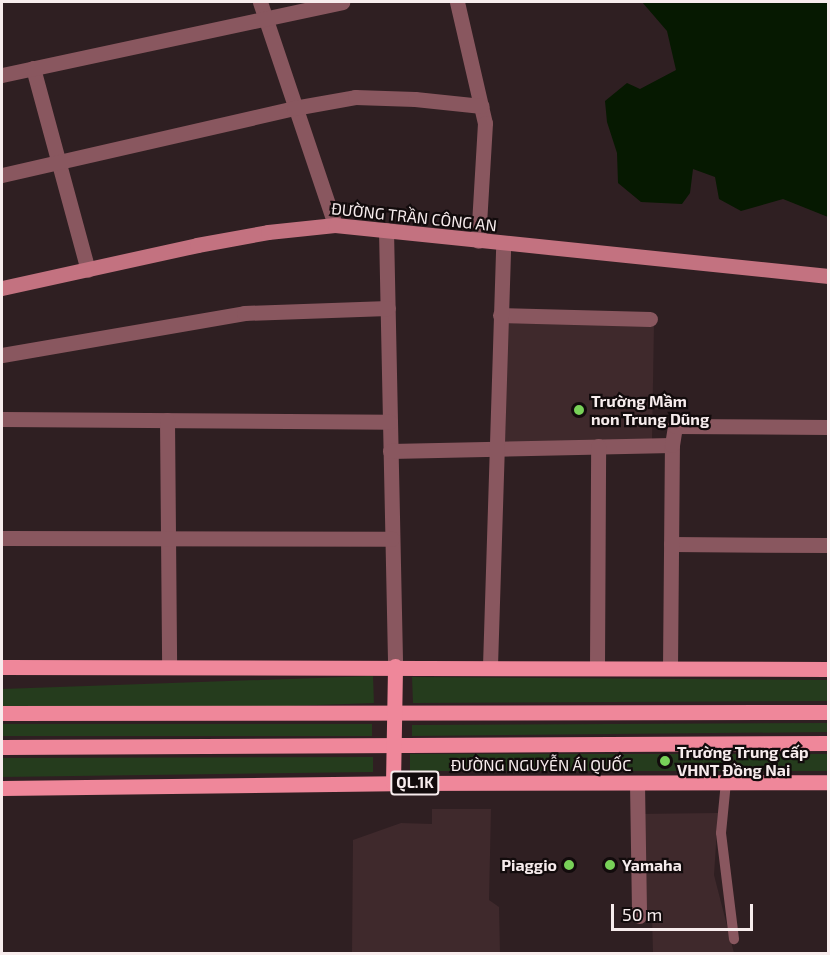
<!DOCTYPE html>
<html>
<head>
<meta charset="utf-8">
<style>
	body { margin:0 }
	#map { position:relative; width:830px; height:955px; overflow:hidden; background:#2f1f22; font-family:"Exo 2",sans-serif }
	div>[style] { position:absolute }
	.built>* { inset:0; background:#3f292c; transform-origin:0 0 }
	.green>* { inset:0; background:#253c1d; transform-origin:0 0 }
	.water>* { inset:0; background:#061901 }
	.lane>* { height:10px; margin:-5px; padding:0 5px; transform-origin:5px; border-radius:5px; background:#89575f }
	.street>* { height:15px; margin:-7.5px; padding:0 7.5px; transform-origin:7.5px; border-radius:7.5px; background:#89575f }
	.secondary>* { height:15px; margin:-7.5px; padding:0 7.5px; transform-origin:7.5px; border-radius:7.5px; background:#c37280 }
	.primary>* { height:15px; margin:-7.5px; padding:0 7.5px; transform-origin:7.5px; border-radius:7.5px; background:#ef879a }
	.dots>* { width:16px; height:16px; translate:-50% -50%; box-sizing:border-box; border:3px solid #120b0c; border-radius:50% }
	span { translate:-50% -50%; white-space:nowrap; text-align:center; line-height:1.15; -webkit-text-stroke:4.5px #120b0c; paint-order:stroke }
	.shield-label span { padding:2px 4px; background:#120b0c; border:2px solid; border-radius:4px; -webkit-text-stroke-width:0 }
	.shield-label { font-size:15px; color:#f7eced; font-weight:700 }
	.street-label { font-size:16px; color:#f7eced }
	.poi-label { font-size:16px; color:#f7eced; font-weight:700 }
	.left { translate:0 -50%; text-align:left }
	.right { translate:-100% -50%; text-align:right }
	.frame { position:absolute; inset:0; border:3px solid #f7eced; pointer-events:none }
	.scale { position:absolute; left:611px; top:904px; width:142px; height:27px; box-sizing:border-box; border:3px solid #f7eced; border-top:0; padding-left:8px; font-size:18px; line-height:21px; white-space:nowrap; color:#f7eced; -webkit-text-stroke:4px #120b0c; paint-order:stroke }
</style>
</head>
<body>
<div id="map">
	<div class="built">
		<i style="left:507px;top:323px;width:147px;height:119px;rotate:1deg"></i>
		<i style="clip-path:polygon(432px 809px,491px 809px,489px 900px,499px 907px,500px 953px,352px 953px,353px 840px,401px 823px,432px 824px)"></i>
		<i style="clip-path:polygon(718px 813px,714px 875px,734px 953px,653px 953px,652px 916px,636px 916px,636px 814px)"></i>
	</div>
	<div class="green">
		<i style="left:373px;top:676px;width:27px;height:371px;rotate:88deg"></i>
		<i style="clip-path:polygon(412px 677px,828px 680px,828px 701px,413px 703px)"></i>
		<i style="clip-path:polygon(828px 723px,828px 732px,412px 736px,412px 725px)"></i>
		<i style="left:2px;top:724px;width:370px;height:12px"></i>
		<i style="left:828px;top:754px;width:17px;height:418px;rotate:90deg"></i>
		<i style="clip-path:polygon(373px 757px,373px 772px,2px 777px,2px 758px)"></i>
	</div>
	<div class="water">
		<i style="clip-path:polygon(642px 2px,828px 2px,828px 217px,783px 199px,741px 211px,719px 199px,715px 177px,693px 169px,690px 193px,682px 204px,641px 202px,618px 183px,617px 153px,607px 122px,605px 101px,627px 83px,640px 89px,676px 70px,667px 31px)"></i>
	</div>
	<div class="lane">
		<i style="left:726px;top:782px;width:51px;rotate:95.6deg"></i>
		<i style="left:721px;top:833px;width:107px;rotate:83deg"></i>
	</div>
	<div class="street">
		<i style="left:260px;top:2px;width:235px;rotate:71.4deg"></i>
		<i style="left:457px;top:2px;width:124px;rotate:77deg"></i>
		<i style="left:485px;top:123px;width:118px;rotate:93.4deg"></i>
		<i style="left:33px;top:68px;width:209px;rotate:74.8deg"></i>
		<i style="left:2px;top:75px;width:348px;rotate:-12.1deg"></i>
		<i style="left:2px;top:175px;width:300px;rotate:-12.9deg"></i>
		<i style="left:294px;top:108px;width:62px;rotate:-10.2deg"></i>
		<i style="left:355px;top:97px;width:60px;rotate:1.9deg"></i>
		<i style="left:415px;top:99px;width:67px;rotate:6deg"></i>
		<i style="left:386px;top:230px;width:436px;rotate:88.8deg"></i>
		<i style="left:500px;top:315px;width:150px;rotate:1.5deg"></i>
		<i style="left:2px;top:355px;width:246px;rotate:-9.8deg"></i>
		<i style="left:244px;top:313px;width:144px;rotate:-2deg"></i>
		<i style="left:2px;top:419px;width:388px;rotate:0.4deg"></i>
		<i style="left:167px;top:420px;width:247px;rotate:89.5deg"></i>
		<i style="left:390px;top:451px;width:282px;rotate:-1.2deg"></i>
		<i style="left:2px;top:538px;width:390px;rotate:0.1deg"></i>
		<i style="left:671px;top:544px;width:157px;rotate:0.4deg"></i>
		<i style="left:490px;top:666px;width:422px;rotate:-88.2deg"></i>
		<i style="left:597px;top:667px;width:221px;rotate:-89.7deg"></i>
		<i style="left:670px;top:668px;width:223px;rotate:-89.5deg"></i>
		<i style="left:672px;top:445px;width:19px;rotate:-81deg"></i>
		<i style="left:675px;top:426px;width:153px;rotate:0.4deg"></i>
		<i style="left:637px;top:783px;width:133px;rotate:89.1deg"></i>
	</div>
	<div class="secondary">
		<i style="left:2px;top:288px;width:200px;rotate:-12.4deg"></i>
		<i style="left:197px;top:245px;width:72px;rotate:-10.4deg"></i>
		<i style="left:268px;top:232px;width:67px;rotate:-6deg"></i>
		<i style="left:335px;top:225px;width:496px;rotate:5.9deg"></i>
	</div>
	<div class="primary">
		<i style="left:2px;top:667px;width:826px;rotate:0.14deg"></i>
		<i style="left:2px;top:713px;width:826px;rotate:-0.07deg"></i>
		<i style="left:2px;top:747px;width:826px;rotate:-0.28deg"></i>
		<i style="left:393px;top:783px;width:117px;rotate:-89deg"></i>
		<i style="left:2px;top:788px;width:391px;rotate:-0.7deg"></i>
		<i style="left:393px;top:783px;width:435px;rotate:-0.1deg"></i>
	</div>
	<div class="dots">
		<i style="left:579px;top:410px;background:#78d158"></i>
		<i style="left:665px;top:761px;background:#78d158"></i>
		<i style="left:569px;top:865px;background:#78d158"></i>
		<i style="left:610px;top:865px;background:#78d158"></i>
	</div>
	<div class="shield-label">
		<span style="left:415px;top:783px">QL.1K</span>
	</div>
	<div class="street-label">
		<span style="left:414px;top:217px;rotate:6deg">ĐƯỜNG TRẦN CÔNG AN</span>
		<span style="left:541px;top:765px">ĐƯỜNG NGUYỄN ÁI QUỐC</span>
	</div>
	<div class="poi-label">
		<span class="left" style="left:591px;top:410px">Trường Mầm<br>non Trung Dũng</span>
		<span class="left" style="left:677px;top:761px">Trường Trung cấp<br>VHNT Đồng Nai</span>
		<span class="right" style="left:557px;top:865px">Piaggio</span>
		<span class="left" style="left:622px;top:865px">Yamaha</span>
	</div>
	<div class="frame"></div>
	<div class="scale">50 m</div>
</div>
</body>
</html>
